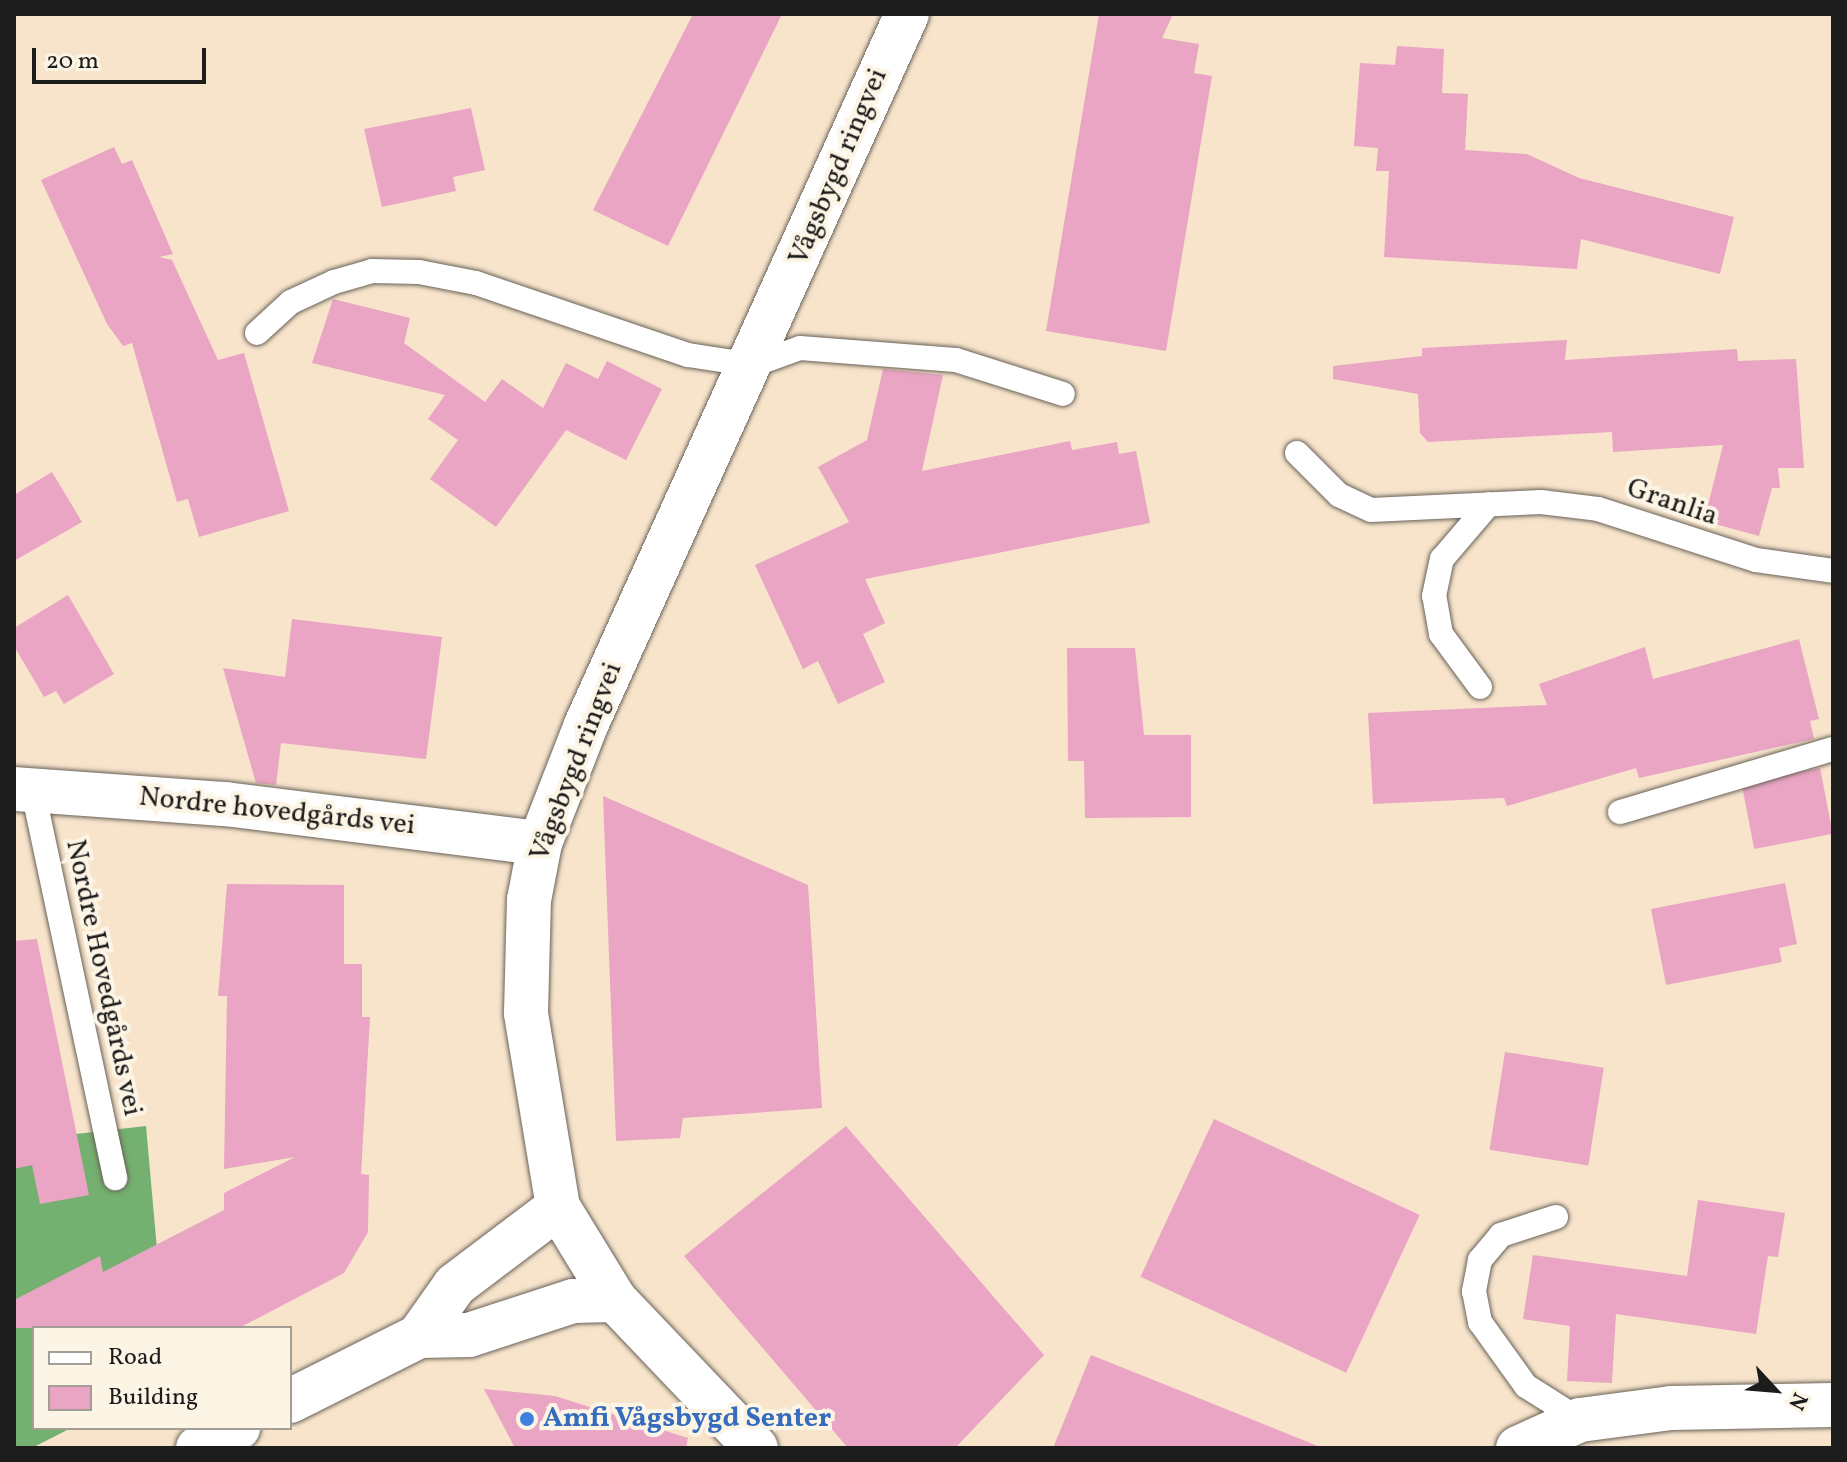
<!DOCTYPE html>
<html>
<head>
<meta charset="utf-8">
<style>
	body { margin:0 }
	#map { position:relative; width:1847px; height:1462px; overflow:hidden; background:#f7e4cb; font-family:Vollkorn,serif }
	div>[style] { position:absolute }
	.forest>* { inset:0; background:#74b06f }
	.building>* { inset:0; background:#e9a5c3; transform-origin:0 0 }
	.roads { filter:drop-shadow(0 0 2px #696259) drop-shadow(0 0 2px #696259) }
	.lane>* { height:24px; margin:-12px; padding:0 12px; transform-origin:12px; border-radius:12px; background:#fff }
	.street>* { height:44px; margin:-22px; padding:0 22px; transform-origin:22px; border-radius:22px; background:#fff }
	.secondary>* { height:44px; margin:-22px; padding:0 22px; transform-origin:22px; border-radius:22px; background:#fff }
	.dots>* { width:22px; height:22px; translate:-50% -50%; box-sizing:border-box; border:4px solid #fcf5e5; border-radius:50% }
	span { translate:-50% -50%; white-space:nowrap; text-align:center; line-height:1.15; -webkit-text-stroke:8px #fcf5e5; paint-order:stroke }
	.street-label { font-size:28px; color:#1c1c1c }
	.shop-label { font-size:28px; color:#366cbe; font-weight:700 }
	.left { translate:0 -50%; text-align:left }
	.frame { position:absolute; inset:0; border:16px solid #1c1c1c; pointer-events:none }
	.legend { position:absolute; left:32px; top:1326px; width:260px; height:104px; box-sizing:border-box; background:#fcf5e5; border:2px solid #a29e95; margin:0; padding:10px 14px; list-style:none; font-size:24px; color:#1c1c1c }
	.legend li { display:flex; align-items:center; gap:16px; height:40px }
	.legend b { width:40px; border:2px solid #a29e95 }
	.north { position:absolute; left:1735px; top:1350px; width:80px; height:80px; -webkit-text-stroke:6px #fcf5e5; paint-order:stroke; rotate:116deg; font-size:22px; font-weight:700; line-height:32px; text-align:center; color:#1c1c1c }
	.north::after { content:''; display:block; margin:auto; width:28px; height:36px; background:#1c1c1c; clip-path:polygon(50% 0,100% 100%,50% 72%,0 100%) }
	.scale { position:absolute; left:32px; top:48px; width:174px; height:36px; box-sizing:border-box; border:4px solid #1c1c1c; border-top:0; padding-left:10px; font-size:24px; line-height:28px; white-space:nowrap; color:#1c1c1c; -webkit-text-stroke:6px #fcf5e5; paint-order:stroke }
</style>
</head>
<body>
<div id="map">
	<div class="forest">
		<i style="clip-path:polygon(146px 1126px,164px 1328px,34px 1328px,34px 1428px,71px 1428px,32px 1448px,14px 1448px,14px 1141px)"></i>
	</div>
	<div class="building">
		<i style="clip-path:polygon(693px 14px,782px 14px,668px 246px,593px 210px)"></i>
		<i style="clip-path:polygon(1099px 14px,1173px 14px,1162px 38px,1199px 44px,1194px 73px,1212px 76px,1166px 351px,1046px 331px)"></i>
		<i style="clip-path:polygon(1397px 46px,1444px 49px,1442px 93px,1468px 94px,1465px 150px,1527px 154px,1579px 178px,1734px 217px,1720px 274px,1581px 239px,1577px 269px,1384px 257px,1389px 171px,1376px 171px,1378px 148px,1354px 146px,1360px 63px,1395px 65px)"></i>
		<i style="clip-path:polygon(471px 108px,485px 170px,453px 177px,456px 191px,382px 207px,364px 129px)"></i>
		<i style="clip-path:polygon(114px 147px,122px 164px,132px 160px,173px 254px,159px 257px,172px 260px,218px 360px,244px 353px,289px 511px,199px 537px,188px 499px,177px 502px,132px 343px,123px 346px,107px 324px,41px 180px)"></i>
		<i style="clip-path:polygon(333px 299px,410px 318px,404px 343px,485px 402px,502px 379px,543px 408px,566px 363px,598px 379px,607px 361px,662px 389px,626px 460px,566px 430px,496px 527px,430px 479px,458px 440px,428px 419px,445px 395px,312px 363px)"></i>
		<i style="clip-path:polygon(1567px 340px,1565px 360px,1737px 349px,1738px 361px,1796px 359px,1804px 468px,1778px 468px,1780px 488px,1772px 488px,1759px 536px,1704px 521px,1723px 445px,1613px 452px,1612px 432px,1428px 442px,1420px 433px,1418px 394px,1333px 379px,1333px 366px,1422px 356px,1422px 348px)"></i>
		<i style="clip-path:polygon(883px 369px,943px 375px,922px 471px,1070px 441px,1072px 450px,1117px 442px,1119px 454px,1136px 451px,1150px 523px,865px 579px,885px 623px,863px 634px,885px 682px,838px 704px,818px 661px,803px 669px,755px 565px,849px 522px,818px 467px,867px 440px)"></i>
		<i style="clip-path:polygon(52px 472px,82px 522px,14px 561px,14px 495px)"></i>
		<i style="clip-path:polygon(68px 595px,114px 674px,64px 704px,56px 691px,44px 697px,14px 646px,14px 628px)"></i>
		<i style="clip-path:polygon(292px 619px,442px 637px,426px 759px,281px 743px,276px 785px,256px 783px,223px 668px,285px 677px)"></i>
		<i style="clip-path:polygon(1799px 639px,1819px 719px,1810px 721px,1814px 739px,1639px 778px,1636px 768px,1507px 806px,1504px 798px,1373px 804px,1368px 713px,1547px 705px,1539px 684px,1645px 647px,1653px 679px)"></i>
		<i style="clip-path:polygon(1067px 648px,1135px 648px,1144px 735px,1191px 735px,1191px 817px,1085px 818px,1084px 761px,1068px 761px)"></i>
		<i style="left:1820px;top:768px;width:67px;height:80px;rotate:79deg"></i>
		<i style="clip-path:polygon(603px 796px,808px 885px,822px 1108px,683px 1118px,680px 1138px,616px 1141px)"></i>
		<i style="clip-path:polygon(1785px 883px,1797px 944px,1779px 948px,1782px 962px,1666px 985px,1651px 909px)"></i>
		<i style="clip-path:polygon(227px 884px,344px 885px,344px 964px,362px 964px,362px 1017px,370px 1017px,361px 1174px,369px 1175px,368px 1232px,344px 1273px,239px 1328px,14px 1328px,14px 1300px,100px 1256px,103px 1272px,224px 1210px,224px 1193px,295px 1157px,224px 1169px,227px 996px,218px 996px)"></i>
		<i style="clip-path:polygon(37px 939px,89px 1195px,40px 1204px,32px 1165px,14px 1169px,14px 941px)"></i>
		<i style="left:1505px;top:1052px;width:100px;height:99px;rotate:9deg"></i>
		<i style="left:1214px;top:1119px;width:227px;height:174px;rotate:25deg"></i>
		<i style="clip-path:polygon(846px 1126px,1044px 1355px,955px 1448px,848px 1448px,684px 1256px)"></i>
		<i style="clip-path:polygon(1698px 1200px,1785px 1213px,1778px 1257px,1768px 1256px,1756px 1334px,1616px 1314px,1612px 1383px,1567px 1381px,1570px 1326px,1523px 1319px,1533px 1255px,1687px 1276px)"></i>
		<i style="clip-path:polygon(1091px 1355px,1318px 1446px,1317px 1448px,1053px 1448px)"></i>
		<i style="clip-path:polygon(484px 1389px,555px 1396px,688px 1438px,686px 1448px,515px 1448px)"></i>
	</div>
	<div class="roads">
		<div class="lane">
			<i style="left:257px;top:333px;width:46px;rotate:-42.4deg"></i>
			<i style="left:291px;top:302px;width:47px;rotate:-24.9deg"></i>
			<i style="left:334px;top:282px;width:40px;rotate:-16deg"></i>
			<i style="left:372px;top:271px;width:47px;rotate:1.2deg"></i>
			<i style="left:419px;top:272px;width:58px;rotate:10.9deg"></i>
			<i style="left:476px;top:283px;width:224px;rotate:18.8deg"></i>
			<i style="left:688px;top:355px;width:66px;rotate:8.7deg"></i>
			<i style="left:753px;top:365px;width:50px;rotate:-19.9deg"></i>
			<i style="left:800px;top:348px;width:156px;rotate:4.4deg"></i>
			<i style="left:956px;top:360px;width:112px;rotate:17.6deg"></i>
			<i style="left:1297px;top:453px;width:59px;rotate:45deg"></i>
			<i style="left:1339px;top:495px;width:35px;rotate:25deg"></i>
			<i style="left:1371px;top:510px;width:170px;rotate:-2.7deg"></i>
			<i style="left:1541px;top:502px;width:57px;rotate:7deg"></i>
			<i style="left:1598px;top:509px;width:166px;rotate:17.9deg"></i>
			<i style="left:1756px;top:560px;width:78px;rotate:8.1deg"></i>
			<i style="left:1480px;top:687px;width:66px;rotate:-126.3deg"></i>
			<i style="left:1441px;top:634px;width:39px;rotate:-100deg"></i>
			<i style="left:1434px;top:596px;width:38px;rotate:-78deg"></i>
			<i style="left:1442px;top:559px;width:72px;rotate:-49.5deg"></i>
			<i style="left:33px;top:791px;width:396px;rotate:78deg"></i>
			<i style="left:1620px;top:812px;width:222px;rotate:-16.5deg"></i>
			<i style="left:1556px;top:1217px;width:58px;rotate:161.9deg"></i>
			<i style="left:1501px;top:1235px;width:33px;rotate:130deg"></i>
			<i style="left:1480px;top:1260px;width:32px;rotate:101deg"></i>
			<i style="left:1474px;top:1291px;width:32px;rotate:79deg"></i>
			<i style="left:1480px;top:1322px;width:79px;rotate:54.3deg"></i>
			<i style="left:1526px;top:1386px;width:64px;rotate:32.2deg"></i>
		</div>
		<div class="street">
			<i style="left:14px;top:789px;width:212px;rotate:4.1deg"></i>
			<i style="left:225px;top:804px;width:317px;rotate:7.1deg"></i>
			<i style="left:1518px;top:1448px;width:68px;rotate:-24.3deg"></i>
			<i style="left:1580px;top:1420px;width:92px;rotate:-7.5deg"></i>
			<i style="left:1671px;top:1408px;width:162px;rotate:-1.1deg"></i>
		</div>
		<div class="secondary">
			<i style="left:419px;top:1336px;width:62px;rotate:-54.8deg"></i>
			<i style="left:455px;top:1285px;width:129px;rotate:-37.1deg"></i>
			<i style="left:290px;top:1401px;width:144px;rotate:-26.7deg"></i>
			<i style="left:419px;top:1336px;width:50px;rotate:-1.1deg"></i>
			<i style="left:469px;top:1335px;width:109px;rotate:-18.1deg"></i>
			<i style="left:573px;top:1301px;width:42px;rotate:-1.4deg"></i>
			<i style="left:198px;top:1448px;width:45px;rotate:-26.6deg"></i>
			<i style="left:756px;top:1448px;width:204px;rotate:-133.6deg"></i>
			<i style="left:615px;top:1300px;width:109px;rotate:-121.5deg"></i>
			<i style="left:558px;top:1207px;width:197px;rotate:-99.4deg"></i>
			<i style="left:526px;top:1013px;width:113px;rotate:-88.5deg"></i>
			<i style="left:529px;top:900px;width:58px;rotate:-79.1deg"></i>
			<i style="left:540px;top:843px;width:127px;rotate:-68.7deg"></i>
			<i style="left:586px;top:725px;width:780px;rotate:-65.7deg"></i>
		</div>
	</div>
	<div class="dots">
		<i style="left:527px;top:1419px;background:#3f7fe0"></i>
	</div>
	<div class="street-label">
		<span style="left:839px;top:167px;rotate:-67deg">Vågsbygd ringvei</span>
		<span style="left:1672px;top:503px;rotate:19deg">Granlia</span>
		<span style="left:577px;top:762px;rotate:-69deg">Vågsbygd ringvei</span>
		<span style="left:277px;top:812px;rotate:6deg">Nordre hovedgårds vei</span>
		<span style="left:103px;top:978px;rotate:78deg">Nordre Hovedgårds vei</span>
	</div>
	<div class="shop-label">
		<span class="left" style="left:543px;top:1419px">Amfi Vågsbygd Senter</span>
	</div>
	<div class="frame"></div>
	<ul class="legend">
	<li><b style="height:10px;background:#fff"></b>Road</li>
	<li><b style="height:22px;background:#e9a5c3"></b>Building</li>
	</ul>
	<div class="north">N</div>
	<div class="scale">20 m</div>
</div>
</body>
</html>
